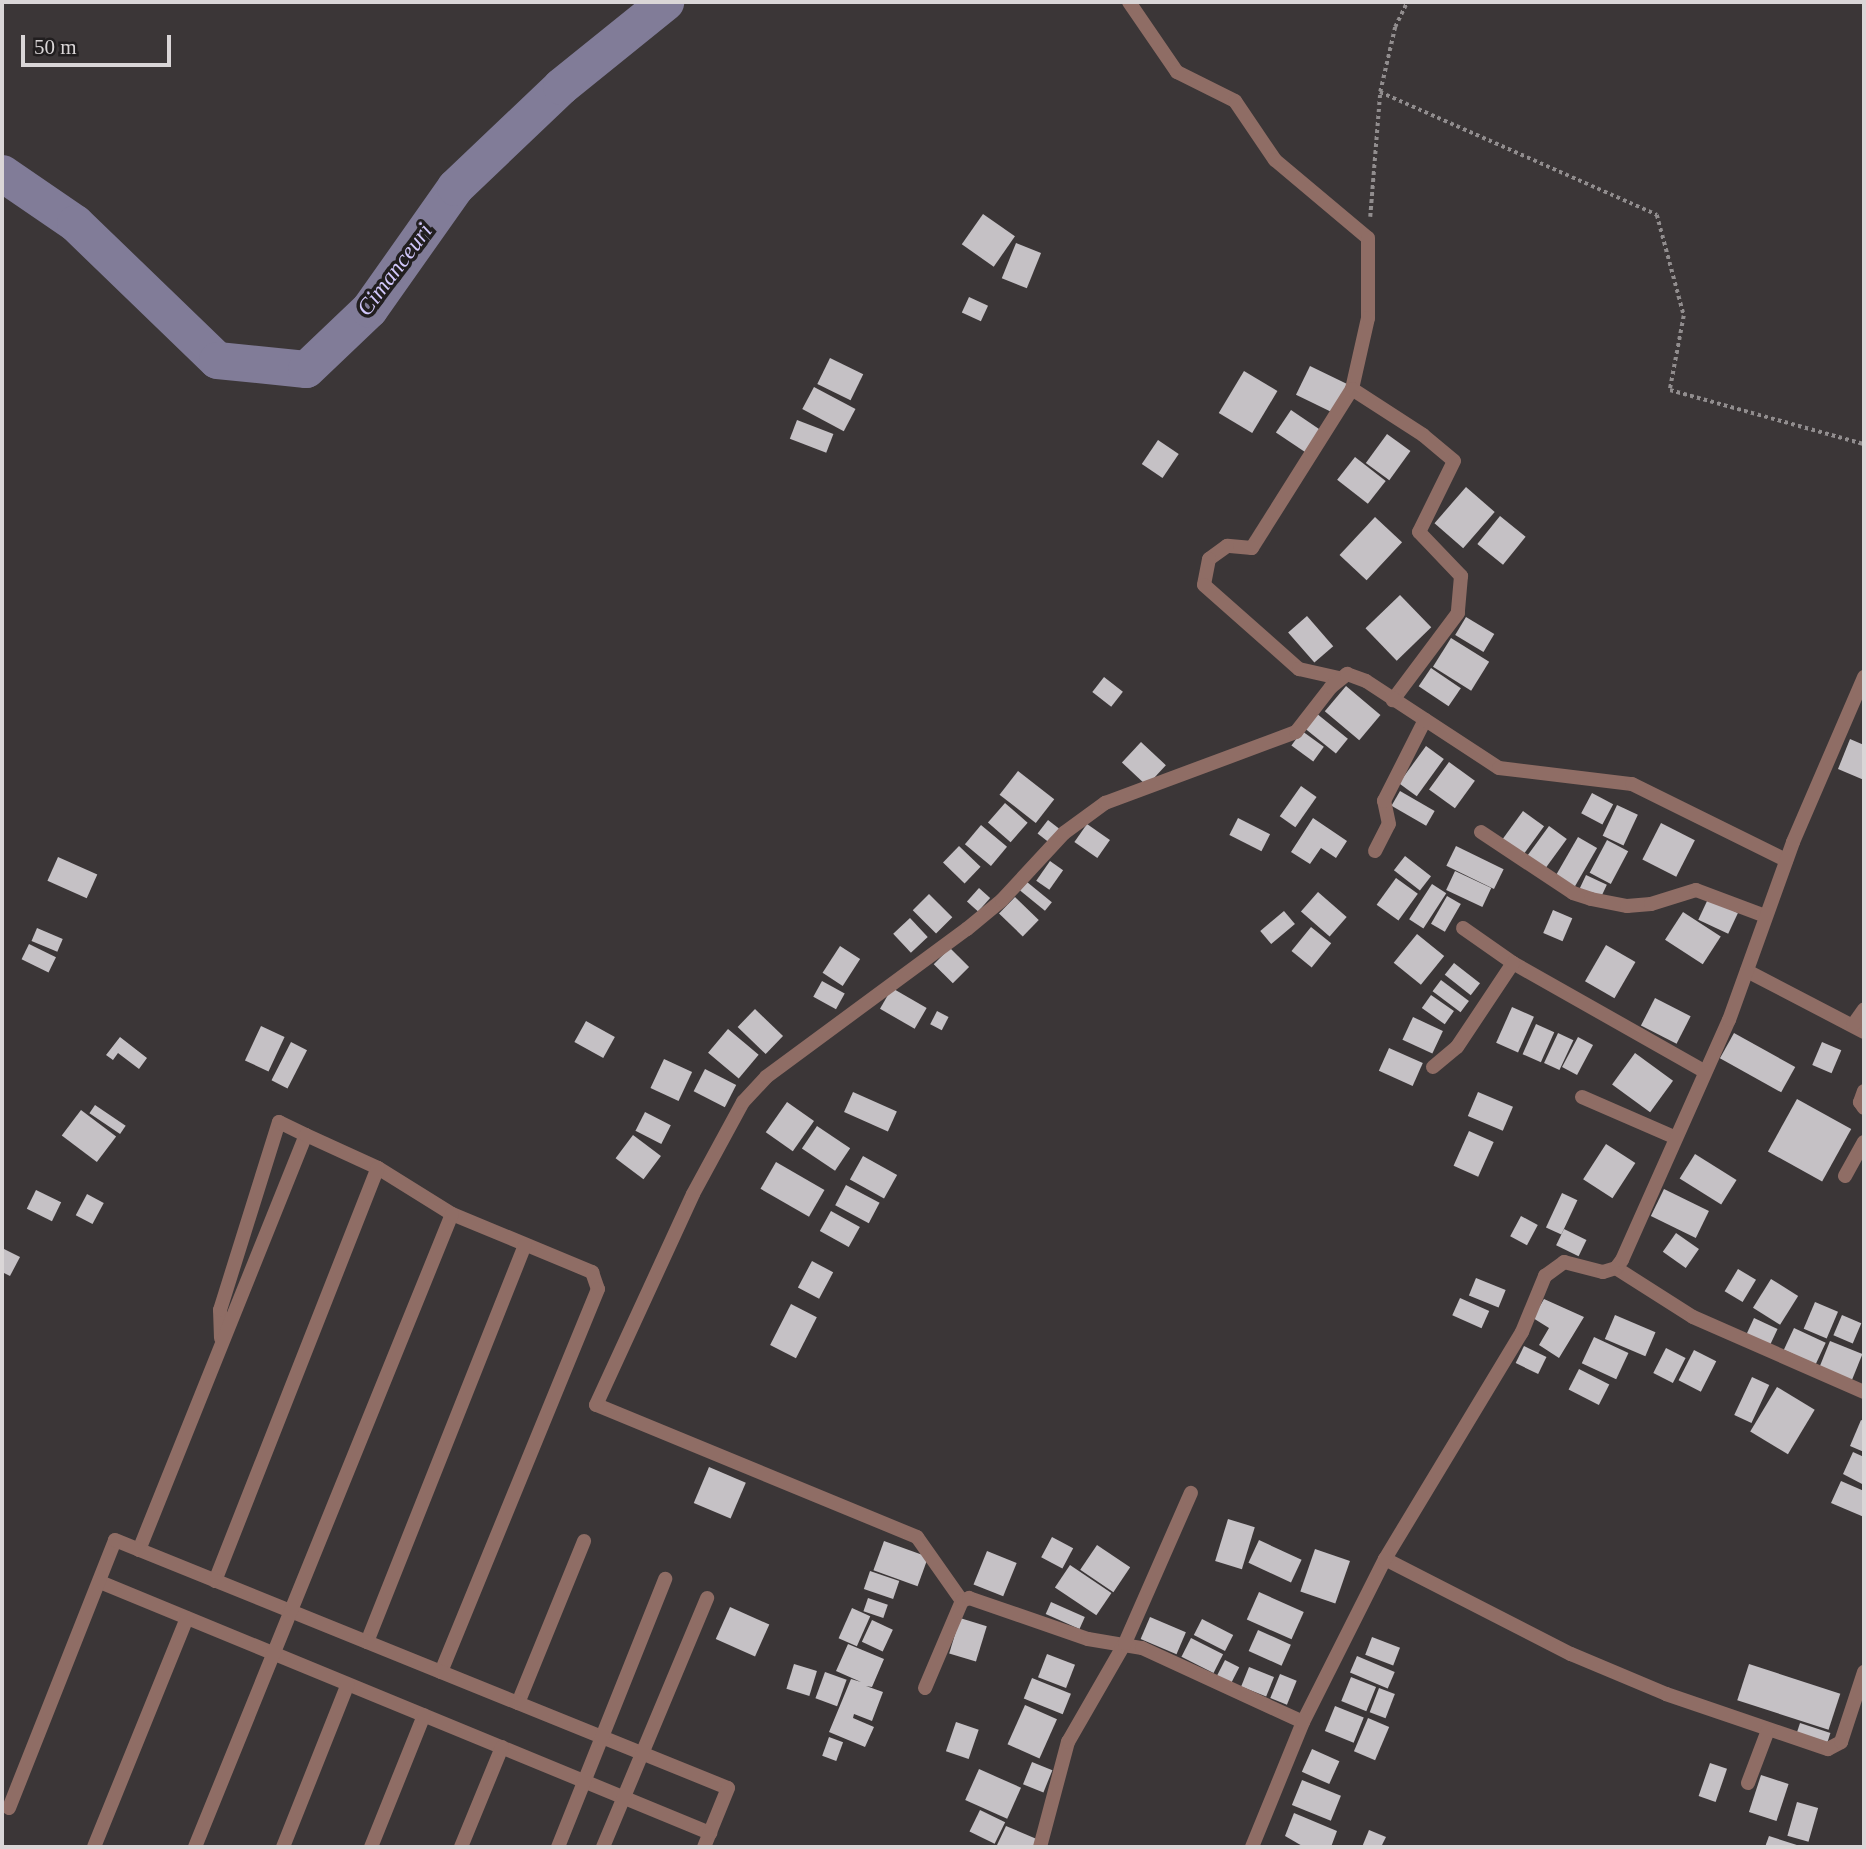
<!DOCTYPE html>
<html>
<head>
<meta charset="utf-8">
<style>
	body { margin:0 }
	#map { position:relative; width:1866px; height:1849px; overflow:hidden; background:#3b3637; font-family:Georgia,serif }
	div>[style] { position:absolute }
	.river>* { height:37px; margin:-18.5px; padding:0 18.5px; transform-origin:18.5px; border-radius:18.5px; background:#817c98 }
	.building>* { inset:0; background:#c5c1c5; transform-origin:0 0 }
	.path>* { height:3.5px; margin-top:-1.75px; transform-origin:0; background:repeating-linear-gradient(90deg,#918d8e 0 3.5px,transparent 0 7px) }
	.minor>* { height:14px; margin:-7px; padding:0 7px; transform-origin:7px; border-radius:7px; background:#8f6d65 }
	span { translate:-50% -50%; white-space:nowrap; text-align:center; line-height:1.15; -webkit-text-stroke:7px #211e1f; paint-order:stroke }
	.water-label { font-size:23px; color:#d2c8fc; font-style:italic }
	.frame { position:absolute; inset:0; border:4px solid #dad6d7; pointer-events:none }
	.scale { position:absolute; left:21px; top:35px; width:150px; height:32px; box-sizing:border-box; border:4px solid #dad6d7; border-top:0; padding-left:9px; font-size:21px; line-height:24px; white-space:nowrap; color:#dad6d7; -webkit-text-stroke:5px #211e1f; paint-order:stroke }
</style>
</head>
<body>
<div id="map">
	<div class="river">
		<i style="left:2px;top:173px;width:88px;rotate:34.4deg"></i>
		<i style="left:75px;top:223px;width:197px;rotate:44deg"></i>
		<i style="left:217px;top:360px;width:89px;rotate:5.8deg"></i>
		<i style="left:306px;top:369px;width:87px;rotate:-43.6deg"></i>
		<i style="left:369px;top:309px;width:149px;rotate:-54.8deg"></i>
		<i style="left:455px;top:187px;width:146px;rotate:-43.6deg"></i>
		<i style="left:561px;top:86px;width:134px;rotate:-38.9deg"></i>
	</div>
	<div class="building">
		<i style="left:983px;top:214px;width:39px;height:37px;rotate:35deg"></i>
		<i style="left:1016px;top:243px;width:27px;height:38px;rotate:22deg"></i>
		<i style="left:969px;top:297px;width:21px;height:17px;rotate:25deg"></i>
		<i style="left:830px;top:358px;width:37px;height:29px;rotate:26deg"></i>
		<i style="left:1310px;top:366px;width:43px;height:32px;rotate:26deg"></i>
		<i style="left:1244px;top:371px;width:39px;height:49px;rotate:31deg"></i>
		<i style="left:814px;top:387px;width:47px;height:25px;rotate:28deg"></i>
		<i style="left:1291px;top:410px;width:36px;height:27px;rotate:34deg"></i>
		<i style="left:797px;top:420px;width:39px;height:20px;rotate:21deg"></i>
		<i style="left:1387px;top:434px;width:29px;height:36px;rotate:36deg"></i>
		<i style="left:1158px;top:440px;width:25px;height:29px;rotate:34deg"></i>
		<i style="left:1355px;top:457px;width:39px;height:29px;rotate:38deg"></i>
		<i style="left:1466px;top:487px;width:38px;height:48px;rotate:41deg"></i>
		<i style="left:1500px;top:516px;width:33px;height:36px;rotate:39deg"></i>
		<i style="left:1375px;top:517px;width:37px;height:52px;rotate:43deg"></i>
		<i style="left:1400px;top:595px;width:45px;height:48px;rotate:46deg"></i>
		<i style="left:1307px;top:616px;width:40px;height:25px;rotate:49deg"></i>
		<i style="left:1466px;top:617px;width:33px;height:21px;rotate:31deg"></i>
		<i style="left:1451px;top:638px;width:45px;height:34px;rotate:32deg"></i>
		<i style="left:1431px;top:668px;width:36px;height:22px;rotate:34deg"></i>
		<i style="left:1104px;top:677px;width:24px;height:19px;rotate:38deg"></i>
		<i style="left:1346px;top:686px;width:45px;height:33px;rotate:40deg"></i>
		<i style="left:1316px;top:713px;width:41px;height:19px;rotate:39deg"></i>
		<i style="left:1302px;top:731px;width:27px;height:18px;rotate:36deg"></i>
		<i style="clip-path:polygon(1850px 739px,1864px 745px,1864px 780px,1838px 769px)"></i>
		<i style="left:1141px;top:742px;width:34px;height:28px;rotate:43deg"></i>
		<i style="left:1426px;top:746px;width:22px;height:46px;rotate:36deg"></i>
		<i style="left:1449px;top:762px;width:32px;height:34px;rotate:36deg"></i>
		<i style="left:1018px;top:771px;width:46px;height:30px;rotate:38deg"></i>
		<i style="left:1301px;top:786px;width:19px;height:37px;rotate:35deg"></i>
		<i style="left:1400px;top:791px;width:40px;height:17px;rotate:30deg"></i>
		<i style="left:1592px;top:793px;width:24px;height:23px;rotate:28deg"></i>
		<i style="left:1005px;top:803px;width:30px;height:26px;rotate:41deg"></i>
		<i style="left:1617px;top:805px;width:23px;height:34px;rotate:25deg"></i>
		<i style="left:1523px;top:811px;width:26px;height:37px;rotate:36deg"></i>
		<i style="left:1238px;top:818px;width:36px;height:19px;rotate:27deg"></i>
		<i style="clip-path:polygon(1313px 818px,1347px 841px,1336px 858px,1321px 848px,1310px 864px,1291px 852px)"></i>
		<i style="left:1048px;top:820px;width:18px;height:17px;rotate:38deg"></i>
		<i style="left:1661px;top:823px;width:38px;height:41px;rotate:27deg"></i>
		<i style="left:1087px;top:824px;width:28px;height:22px;rotate:35deg"></i>
		<i style="left:981px;top:825px;width:34px;height:25px;rotate:40deg"></i>
		<i style="left:1549px;top:826px;width:22px;height:40px;rotate:36deg"></i>
		<i style="left:1578px;top:837px;width:22px;height:45px;rotate:30deg"></i>
		<i style="left:1607px;top:840px;width:24px;height:37px;rotate:28deg"></i>
		<i style="left:959px;top:846px;width:30px;height:23px;rotate:44deg"></i>
		<i style="left:1456px;top:846px;width:53px;height:22px;rotate:26deg"></i>
		<i style="left:1405px;top:856px;width:33px;height:18px;rotate:38deg"></i>
		<i style="left:58px;top:857px;width:43px;height:26px;rotate:24deg"></i>
		<i style="left:1050px;top:861px;width:16px;height:24px;rotate:35deg"></i>
		<i style="left:1455px;top:871px;width:40px;height:21px;rotate:25deg"></i>
		<i style="left:1586px;top:875px;width:23px;height:16px;rotate:25deg"></i>
		<i style="left:1396px;top:878px;width:27px;height:33px;rotate:36deg"></i>
		<i style="left:1027px;top:882px;width:32px;height:11px;rotate:39deg"></i>
		<i style="left:1432px;top:884px;width:17px;height:42px;rotate:33deg"></i>
		<i style="left:979px;top:888px;width:15px;height:18px;rotate:42deg"></i>
		<i style="left:1318px;top:892px;width:38px;height:26px;rotate:41deg"></i>
		<i style="left:929px;top:894px;width:33px;height:23px;rotate:45deg"></i>
		<i style="left:1447px;top:896px;width:16px;height:32px;rotate:30deg"></i>
		<i style="left:1015px;top:897px;width:33px;height:23px;rotate:44deg"></i>
		<i style="left:1708px;top:899px;width:33px;height:23px;rotate:25deg"></i>
		<i style="left:1553px;top:910px;width:21px;height:25px;rotate:23deg"></i>
		<i style="left:1284px;top:911px;width:17px;height:31px;rotate:50deg"></i>
		<i style="left:1683px;top:912px;width:45px;height:33px;rotate:33deg"></i>
		<i style="left:910px;top:918px;width:26px;height:23px;rotate:47deg"></i>
		<i style="left:1311px;top:927px;width:26px;height:31px;rotate:39deg"></i>
		<i style="left:37px;top:928px;width:28px;height:14px;rotate:23deg"></i>
		<i style="left:1417px;top:934px;width:35px;height:37px;rotate:39deg"></i>
		<i style="left:29px;top:944px;width:30px;height:17px;rotate:26deg"></i>
		<i style="left:1606px;top:945px;width:34px;height:42px;rotate:30deg"></i>
		<i style="left:840px;top:946px;width:24px;height:32px;rotate:33deg"></i>
		<i style="left:950px;top:948px;width:27px;height:23px;rotate:45deg"></i>
		<i style="left:1454px;top:963px;width:33px;height:15px;rotate:38deg"></i>
		<i style="left:1441px;top:980px;width:35px;height:14px;rotate:37deg"></i>
		<i style="left:822px;top:981px;width:26px;height:18px;rotate:29deg"></i>
		<i style="left:892px;top:988px;width:40px;height:24px;rotate:30deg"></i>
		<i style="left:1431px;top:995px;width:28px;height:16px;rotate:35deg"></i>
		<i style="left:1655px;top:998px;width:40px;height:31px;rotate:27deg"></i>
		<i style="left:1512px;top:1007px;width:24px;height:39px;rotate:24deg"></i>
		<i style="left:755px;top:1009px;width:39px;height:25px;rotate:44deg"></i>
		<i style="left:937px;top:1011px;width:13px;height:15px;rotate:27deg"></i>
		<i style="left:1413px;top:1017px;width:33px;height:25px;rotate:25deg"></i>
		<i style="left:586px;top:1021px;width:33px;height:24px;rotate:29deg"></i>
		<i style="left:1536px;top:1024px;width:20px;height:33px;rotate:24deg"></i>
		<i style="left:261px;top:1026px;width:26px;height:38px;rotate:25deg"></i>
		<i style="left:728px;top:1029px;width:40px;height:31px;rotate:40deg"></i>
		<i style="left:1558px;top:1033px;width:17px;height:33px;rotate:25deg"></i>
		<i style="left:1734px;top:1033px;width:70px;height:29px;rotate:29deg"></i>
		<i style="clip-path:polygon(120px 1037px,147px 1058px,139px 1069px,118px 1053px,113px 1060px,106px 1055px)"></i>
		<i style="left:1578px;top:1037px;width:17px;height:34px;rotate:28deg"></i>
		<i style="left:291px;top:1042px;width:18px;height:43px;rotate:27deg"></i>
		<i style="left:1822px;top:1042px;width:21px;height:25px;rotate:23deg"></i>
		<i style="left:1389px;top:1048px;width:37px;height:25px;rotate:24deg"></i>
		<i style="left:1635px;top:1053px;width:47px;height:39px;rotate:36deg"></i>
		<i style="left:664px;top:1059px;width:31px;height:32px;rotate:25deg"></i>
		<i style="left:705px;top:1069px;width:35px;height:25px;rotate:27deg"></i>
		<i style="left:853px;top:1092px;width:48px;height:22px;rotate:24deg"></i>
		<i style="left:1478px;top:1092px;width:38px;height:26px;rotate:23deg"></i>
		<i style="left:1797px;top:1099px;width:62px;height:60px;rotate:29deg"></i>
		<i style="left:787px;top:1102px;width:33px;height:37px;rotate:35deg"></i>
		<i style="left:95px;top:1105px;width:37px;height:10px;rotate:34deg"></i>
		<i style="left:81px;top:1110px;width:44px;height:32px;rotate:37deg"></i>
		<i style="left:645px;top:1112px;width:29px;height:21px;rotate:27deg"></i>
		<i style="left:817px;top:1126px;width:40px;height:27px;rotate:34deg"></i>
		<i style="left:1469px;top:1131px;width:27px;height:38px;rotate:24deg"></i>
		<i style="left:633px;top:1135px;width:35px;height:29px;rotate:37deg"></i>
		<i style="left:1606px;top:1144px;width:35px;height:42px;rotate:33deg"></i>
		<i style="left:1695px;top:1154px;width:49px;height:29px;rotate:32deg"></i>
		<i style="left:863px;top:1156px;width:39px;height:27px;rotate:29deg"></i>
		<i style="left:776px;top:1162px;width:56px;height:31px;rotate:30deg"></i>
		<i style="left:846px;top:1185px;width:38px;height:23px;rotate:28deg"></i>
		<i style="left:1664px;top:1189px;width:50px;height:30px;rotate:26deg"></i>
		<i style="left:36px;top:1190px;width:28px;height:21px;rotate:26deg"></i>
		<i style="left:1562px;top:1193px;width:17px;height:38px;rotate:25deg"></i>
		<i style="left:87px;top:1194px;width:19px;height:24px;rotate:28deg"></i>
		<i style="left:831px;top:1211px;width:33px;height:23px;rotate:29deg"></i>
		<i style="left:1521px;top:1216px;width:19px;height:23px;rotate:28deg"></i>
		<i style="left:1564px;top:1229px;width:25px;height:18px;rotate:26deg"></i>
		<i style="left:1676px;top:1233px;width:28px;height:23px;rotate:35deg"></i>
		<i style="clip-path:polygon(2px 1248px,20px 1257px,10px 1276px,2px 1272px)"></i>
		<i style="left:812px;top:1261px;width:24px;height:30px;rotate:28deg"></i>
		<i style="left:1738px;top:1269px;width:21px;height:26px;rotate:31deg"></i>
		<i style="left:1476px;top:1278px;width:32px;height:19px;rotate:22deg"></i>
		<i style="left:1771px;top:1279px;width:32px;height:34px;rotate:32deg"></i>
		<i style="left:1460px;top:1298px;width:32px;height:19px;rotate:24deg"></i>
		<i style="clip-path:polygon(1544px 1299px,1584px 1317px,1559px 1358px,1539px 1345px,1549px 1328px,1533px 1318px)"></i>
		<i style="left:1815px;top:1302px;width:25px;height:29px;rotate:23deg"></i>
		<i style="left:791px;top:1304px;width:29px;height:46px;rotate:27deg"></i>
		<i style="left:1615px;top:1315px;width:44px;height:26px;rotate:23deg"></i>
		<i style="left:1842px;top:1315px;width:21px;height:22px;rotate:23deg"></i>
		<i style="left:1754px;top:1318px;width:26px;height:20px;rotate:25deg"></i>
		<i style="left:1794px;top:1328px;width:35px;height:24px;rotate:25deg"></i>
		<i style="left:1594px;top:1337px;width:38px;height:29px;rotate:25deg"></i>
		<i style="left:1830px;top:1341px;width:35px;height:31px;rotate:22deg"></i>
		<i style="left:1524px;top:1346px;width:25px;height:19px;rotate:26deg"></i>
		<i style="left:1666px;top:1348px;width:22px;height:28px;rotate:27deg"></i>
		<i style="left:1694px;top:1350px;width:25px;height:34px;rotate:27deg"></i>
		<i style="left:1579px;top:1369px;width:34px;height:23px;rotate:27deg"></i>
		<i style="left:1752px;top:1377px;width:19px;height:42px;rotate:25deg"></i>
		<i style="left:1777px;top:1387px;width:44px;height:52px;rotate:31deg"></i>
		<i style="clip-path:polygon(1861px 1420px,1864px 1421px,1864px 1452px,1850px 1446px)"></i>
		<i style="clip-path:polygon(1853px 1452px,1864px 1457px,1864px 1485px,1843px 1474px)"></i>
		<i style="left:709px;top:1467px;width:40px;height:39px;rotate:23deg"></i>
		<i style="clip-path:polygon(1841px 1481px,1864px 1491px,1864px 1517px,1831px 1503px)"></i>
		<i style="left:1228px;top:1519px;width:28px;height:44px;rotate:17deg"></i>
		<i style="left:1052px;top:1537px;width:24px;height:23px;rotate:28deg"></i>
		<i style="left:1259px;top:1540px;width:47px;height:25px;rotate:25deg"></i>
		<i style="left:884px;top:1541px;width:47px;height:31px;rotate:20deg"></i>
		<i style="left:1097px;top:1545px;width:40px;height:30px;rotate:34deg"></i>
		<i style="left:1315px;top:1549px;width:37px;height:45px;rotate:19deg"></i>
		<i style="left:987px;top:1551px;width:32px;height:36px;rotate:22deg"></i>
		<i style="left:1070px;top:1565px;width:50px;height:27px;rotate:34deg"></i>
		<i style="left:870px;top:1571px;width:31px;height:19px;rotate:19deg"></i>
		<i style="left:1259px;top:1592px;width:49px;height:30px;rotate:24deg"></i>
		<i style="left:868px;top:1598px;width:21px;height:14px;rotate:19deg"></i>
		<i style="left:1051px;top:1602px;width:37px;height:13px;rotate:24deg"></i>
		<i style="left:730px;top:1607px;width:43px;height:35px;rotate:24deg"></i>
		<i style="left:852px;top:1608px;width:20px;height:33px;rotate:24deg"></i>
		<i style="left:1150px;top:1617px;width:39px;height:24px;rotate:23deg"></i>
		<i style="left:960px;top:1618px;width:28px;height:37px;rotate:17deg"></i>
		<i style="left:1202px;top:1619px;width:35px;height:18px;rotate:27deg"></i>
		<i style="left:872px;top:1620px;width:23px;height:24px;rotate:25deg"></i>
		<i style="left:1258px;top:1630px;width:36px;height:23px;rotate:24deg"></i>
		<i style="left:1372px;top:1637px;width:30px;height:19px;rotate:21deg"></i>
		<i style="left:1191px;top:1638px;width:36px;height:21px;rotate:27deg"></i>
		<i style="clip-path:polygon(848px 1644px,884px 1659px,872px 1687px,866px 1686px,883px 1692px,872px 1721px,854px 1714px,853px 1718px,874px 1727px,865px 1747px,829px 1732px,851px 1679px,861px 1682px,836px 1671px)"></i>
		<i style="left:1047px;top:1654px;width:30px;height:25px;rotate:21deg"></i>
		<i style="left:1357px;top:1656px;width:41px;height:18px;rotate:23deg"></i>
		<i style="left:1225px;top:1660px;width:16px;height:18px;rotate:27deg"></i>
		<i style="left:794px;top:1664px;width:24px;height:26px;rotate:17deg"></i>
		<i style="left:1749px;top:1664px;width:96px;height:38px;rotate:18deg"></i>
		<i style="left:1249px;top:1667px;width:27px;height:21px;rotate:22deg"></i>
		<i style="left:825px;top:1672px;width:23px;height:28px;rotate:20deg"></i>
		<i style="left:1280px;top:1674px;width:18px;height:26px;rotate:22deg"></i>
		<i style="left:1351px;top:1677px;width:27px;height:26px;rotate:22deg"></i>
		<i style="left:1032px;top:1678px;width:42px;height:22px;rotate:22deg"></i>
		<i style="left:1379px;top:1688px;width:17px;height:26px;rotate:21deg"></i>
		<i style="left:1025px;top:1705px;width:35px;height:43px;rotate:24deg"></i>
		<i style="left:1335px;top:1706px;width:31px;height:27px;rotate:22deg"></i>
		<i style="left:1368px;top:1718px;width:23px;height:36px;rotate:23deg"></i>
		<i style="left:956px;top:1722px;width:24px;height:31px;rotate:19deg"></i>
		<i style="left:1800px;top:1723px;width:32px;height:14px;rotate:18deg"></i>
		<i style="left:829px;top:1737px;width:15px;height:20px;rotate:20deg"></i>
		<i style="left:1312px;top:1749px;width:30px;height:25px;rotate:24deg"></i>
		<i style="left:1032px;top:1762px;width:22px;height:24px;rotate:22deg"></i>
		<i style="left:1710px;top:1763px;width:18px;height:35px;rotate:19deg"></i>
		<i style="left:979px;top:1769px;width:46px;height:34px;rotate:24deg"></i>
		<i style="left:1761px;top:1775px;width:29px;height:39px;rotate:18deg"></i>
		<i style="left:1302px;top:1780px;width:42px;height:27px;rotate:22deg"></i>
		<i style="left:1797px;top:1802px;width:22px;height:35px;rotate:16deg"></i>
		<i style="left:980px;top:1810px;width:28px;height:24px;rotate:26deg"></i>
		<i style="clip-path:polygon(1294px 1813px,1337px 1831px,1331px 1847px,1304px 1847px,1285px 1836px)"></i>
		<i style="clip-path:polygon(1006px 1826px,1039px 1840px,1036px 1847px,997px 1845px)"></i>
		<i style="clip-path:polygon(1369px 1830px,1386px 1837px,1381px 1847px,1362px 1847px)"></i>
		<i style="clip-path:polygon(1769px 1836px,1803px 1847px,1765px 1847px)"></i>
	</div>
	<div class="path">
		<i style="left:1380px;top:92px;width:67px;rotate:-77deg"></i>
		<i style="left:1395px;top:27px;width:28px;rotate:-64deg"></i>
		<i style="left:1370px;top:217px;width:125px;rotate:-85.4deg"></i>
		<i style="left:1380px;top:92px;width:303px;rotate:23.9deg"></i>
		<i style="left:1657px;top:215px;width:105px;rotate:75deg"></i>
		<i style="left:1684px;top:316px;width:75px;rotate:100.7deg"></i>
		<i style="left:1670px;top:390px;width:201px;rotate:15.6deg"></i>
	</div>
	<div class="minor">
		<i style="left:1129px;top:2px;width:85px;rotate:55.6deg"></i>
		<i style="left:1177px;top:72px;width:65px;rotate:26.6deg"></i>
		<i style="left:1235px;top:101px;width:71px;rotate:55.9deg"></i>
		<i style="left:1275px;top:160px;width:121px;rotate:40deg"></i>
		<i style="left:1368px;top:238px;width:80px;rotate:90deg"></i>
		<i style="left:1368px;top:318px;width:73px;rotate:102.7deg"></i>
		<i style="left:1352px;top:389px;width:188px;rotate:122.2deg"></i>
		<i style="left:1252px;top:548px;width:25px;rotate:-175deg"></i>
		<i style="left:1227px;top:546px;width:22px;rotate:144deg"></i>
		<i style="left:1209px;top:559px;width:26px;rotate:101deg"></i>
		<i style="left:1204px;top:585px;width:127px;rotate:41.5deg"></i>
		<i style="left:1299px;top:669px;width:41px;rotate:12.7deg"></i>
		<i style="left:1352px;top:389px;width:85px;rotate:32.9deg"></i>
		<i style="left:1423px;top:435px;width:40px;rotate:40deg"></i>
		<i style="left:1454px;top:461px;width:79px;rotate:116.2deg"></i>
		<i style="left:1419px;top:532px;width:61px;rotate:46.3deg"></i>
		<i style="left:1461px;top:576px;width:37px;rotate:95deg"></i>
		<i style="left:1458px;top:613px;width:109px;rotate:126.8deg"></i>
		<i style="left:1481px;top:832px;width:110px;rotate:33.5deg"></i>
		<i style="left:1573px;top:893px;width:19px;rotate:18deg"></i>
		<i style="left:1591px;top:899px;width:37px;rotate:11deg"></i>
		<i style="left:1627px;top:906px;width:24px;rotate:-5deg"></i>
		<i style="left:1651px;top:904px;width:47px;rotate:-17.3deg"></i>
		<i style="left:1696px;top:890px;width:74px;rotate:20.6deg"></i>
		<i style="left:1375px;top:851px;width:30px;rotate:-63deg"></i>
		<i style="left:1389px;top:824px;width:24px;rotate:-102deg"></i>
		<i style="left:1384px;top:801px;width:91px;rotate:-63.2deg"></i>
		<i style="left:1463px;top:928px;width:61px;rotate:35deg"></i>
		<i style="left:1513px;top:963px;width:219px;rotate:29.5deg"></i>
		<i style="left:1747px;top:971px;width:132px;rotate:27.5deg"></i>
		<i style="left:1853px;top:1025px;width:19px;rotate:-55deg"></i>
		<i style="left:1433px;top:1067px;width:31px;rotate:-40deg"></i>
		<i style="left:1457px;top:1047px;width:101px;rotate:-56.3deg"></i>
		<i style="left:1864px;top:1091px;width:12px;rotate:110deg"></i>
		<i style="left:1860px;top:1102px;width:7px;rotate:56deg"></i>
		<i style="left:1582px;top:1097px;width:100px;rotate:23.5deg"></i>
		<i style="left:1845px;top:1176px;width:39px;rotate:-61deg"></i>
		<i style="left:1616px;top:1268px;width:91px;rotate:32.5deg"></i>
		<i style="left:1693px;top:1317px;width:187px;rotate:23.7deg"></i>
		<i style="left:221px;top:1338px;width:28px;rotate:-92deg"></i>
		<i style="left:220px;top:1310px;width:197px;rotate:-72.6deg"></i>
		<i style="left:279px;top:1122px;width:30px;rotate:26deg"></i>
		<i style="left:139px;top:1550px;width:447px;rotate:-68.1deg"></i>
		<i style="left:306px;top:1135px;width:79px;rotate:24.6deg"></i>
		<i style="left:378px;top:1168px;width:87px;rotate:31.9deg"></i>
		<i style="left:452px;top:1214px;width:152px;rotate:22.5deg"></i>
		<i style="left:592px;top:1272px;width:18px;rotate:71deg"></i>
		<i style="left:598px;top:1289px;width:414px;rotate:112.3deg"></i>
		<i style="left:1385px;top:1559px;width:209px;rotate:27.1deg"></i>
		<i style="left:1571px;top:1654px;width:103px;rotate:22.8deg"></i>
		<i style="left:1666px;top:1694px;width:171px;rotate:18.8deg"></i>
		<i style="left:1828px;top:1749px;width:15px;rotate:-28deg"></i>
		<i style="left:1841px;top:1742px;width:74px;rotate:-71.8deg"></i>
		<i style="left:215px;top:1581px;width:444px;rotate:-68.5deg"></i>
		<i style="left:100px;top:1582px;width:660px;rotate:22.37deg"></i>
		<i style="left:962px;top:1601px;width:78px;rotate:-125.1deg"></i>
		<i style="left:917px;top:1537px;width:347px;rotate:-157.6deg"></i>
		<i style="left:596px;top:1405px;width:232px;rotate:-65.3deg"></i>
		<i style="left:693px;top:1194px;width:105px;rotate:-61.5deg"></i>
		<i style="left:743px;top:1102px;width:34px;rotate:-47deg"></i>
		<i style="left:766px;top:1077px;width:250px;rotate:-36.4deg"></i>
		<i style="left:967px;top:929px;width:45px;rotate:-39.6deg"></i>
		<i style="left:1002px;top:900px;width:91px;rotate:-47.2deg"></i>
		<i style="left:1064px;top:833px;width:51px;rotate:-36.2deg"></i>
		<i style="left:1105px;top:803px;width:204px;rotate:-20.4deg"></i>
		<i style="left:1296px;top:732px;width:57px;rotate:-52.1deg"></i>
		<i style="left:1331px;top:687px;width:21px;rotate:-39deg"></i>
		<i style="left:1347px;top:674px;width:20px;rotate:20deg"></i>
		<i style="left:1366px;top:681px;width:159px;rotate:33.2deg"></i>
		<i style="left:1499px;top:768px;width:134px;rotate:6.9deg"></i>
		<i style="left:1632px;top:784px;width:172px;rotate:26.3deg"></i>
		<i style="left:367px;top:1642px;width:427px;rotate:-68.3deg"></i>
		<i style="left:925px;top:1688px;width:95px;rotate:-67deg"></i>
		<i style="left:962px;top:1601px;width:8px;rotate:-23deg"></i>
		<i style="left:969px;top:1598px;width:126px;rotate:19deg"></i>
		<i style="left:1088px;top:1639px;width:55px;rotate:9.5deg"></i>
		<i style="left:1142px;top:1648px;width:177px;rotate:24.7deg"></i>
		<i style="left:518px;top:1703px;width:175px;rotate:-67.8deg"></i>
		<i style="left:1748px;top:1783px;width:57px;rotate:-69.3deg"></i>
		<i style="left:9px;top:1808px;width:288px;rotate:-68.4deg"></i>
		<i style="left:115px;top:1540px;width:661px;rotate:22.03deg"></i>
		<i style="left:728px;top:1788px;width:64px;rotate:112.1deg"></i>
		<i style="left:94px;top:1847px;width:247px;rotate:-67.9deg"></i>
		<i style="left:195px;top:1847px;width:683px;rotate:-67.9deg"></i>
		<i style="left:283px;top:1847px;width:175px;rotate:-68.3deg"></i>
		<i style="left:371px;top:1847px;width:142px;rotate:-68.1deg"></i>
		<i style="left:461px;top:1847px;width:108px;rotate:-67.7deg"></i>
		<i style="left:558px;top:1847px;width:289px;rotate:-68.2deg"></i>
		<i style="left:603px;top:1847px;width:270px;rotate:-67.3deg"></i>
		<i style="left:1040px;top:1847px;width:109px;rotate:-75.1deg"></i>
		<i style="left:1068px;top:1742px;width:114px;rotate:-60.1deg"></i>
		<i style="left:1125px;top:1643px;width:164px;rotate:-66.3deg"></i>
		<i style="left:1252px;top:1847px;width:135px;rotate:-67.8deg"></i>
		<i style="left:1303px;top:1722px;width:182px;rotate:-63.3deg"></i>
		<i style="left:1385px;top:1559px;width:265px;rotate:-58.9deg"></i>
		<i style="left:1522px;top:1332px;width:61px;rotate:-67.7deg"></i>
		<i style="left:1545px;top:1276px;width:24px;rotate:-36deg"></i>
		<i style="left:1564px;top:1262px;width:40px;rotate:14.4deg"></i>
		<i style="left:1603px;top:1272px;width:14px;rotate:-17deg"></i>
		<i style="left:1616px;top:1268px;width:10px;rotate:-53deg"></i>
		<i style="left:1622px;top:1260px;width:263px;rotate:-66deg"></i>
		<i style="left:1729px;top:1020px;width:189px;rotate:-70.2deg"></i>
		<i style="left:1793px;top:842px;width:180px;rotate:-66.7deg"></i>
	</div>
	<div class="water-label">
		<span style="left:395px;top:270px;rotate:-53deg">Cimanceuri</span>
	</div>
	<div class="frame"></div>
	<div class="scale">50 m</div>
</div>
</body>
</html>
